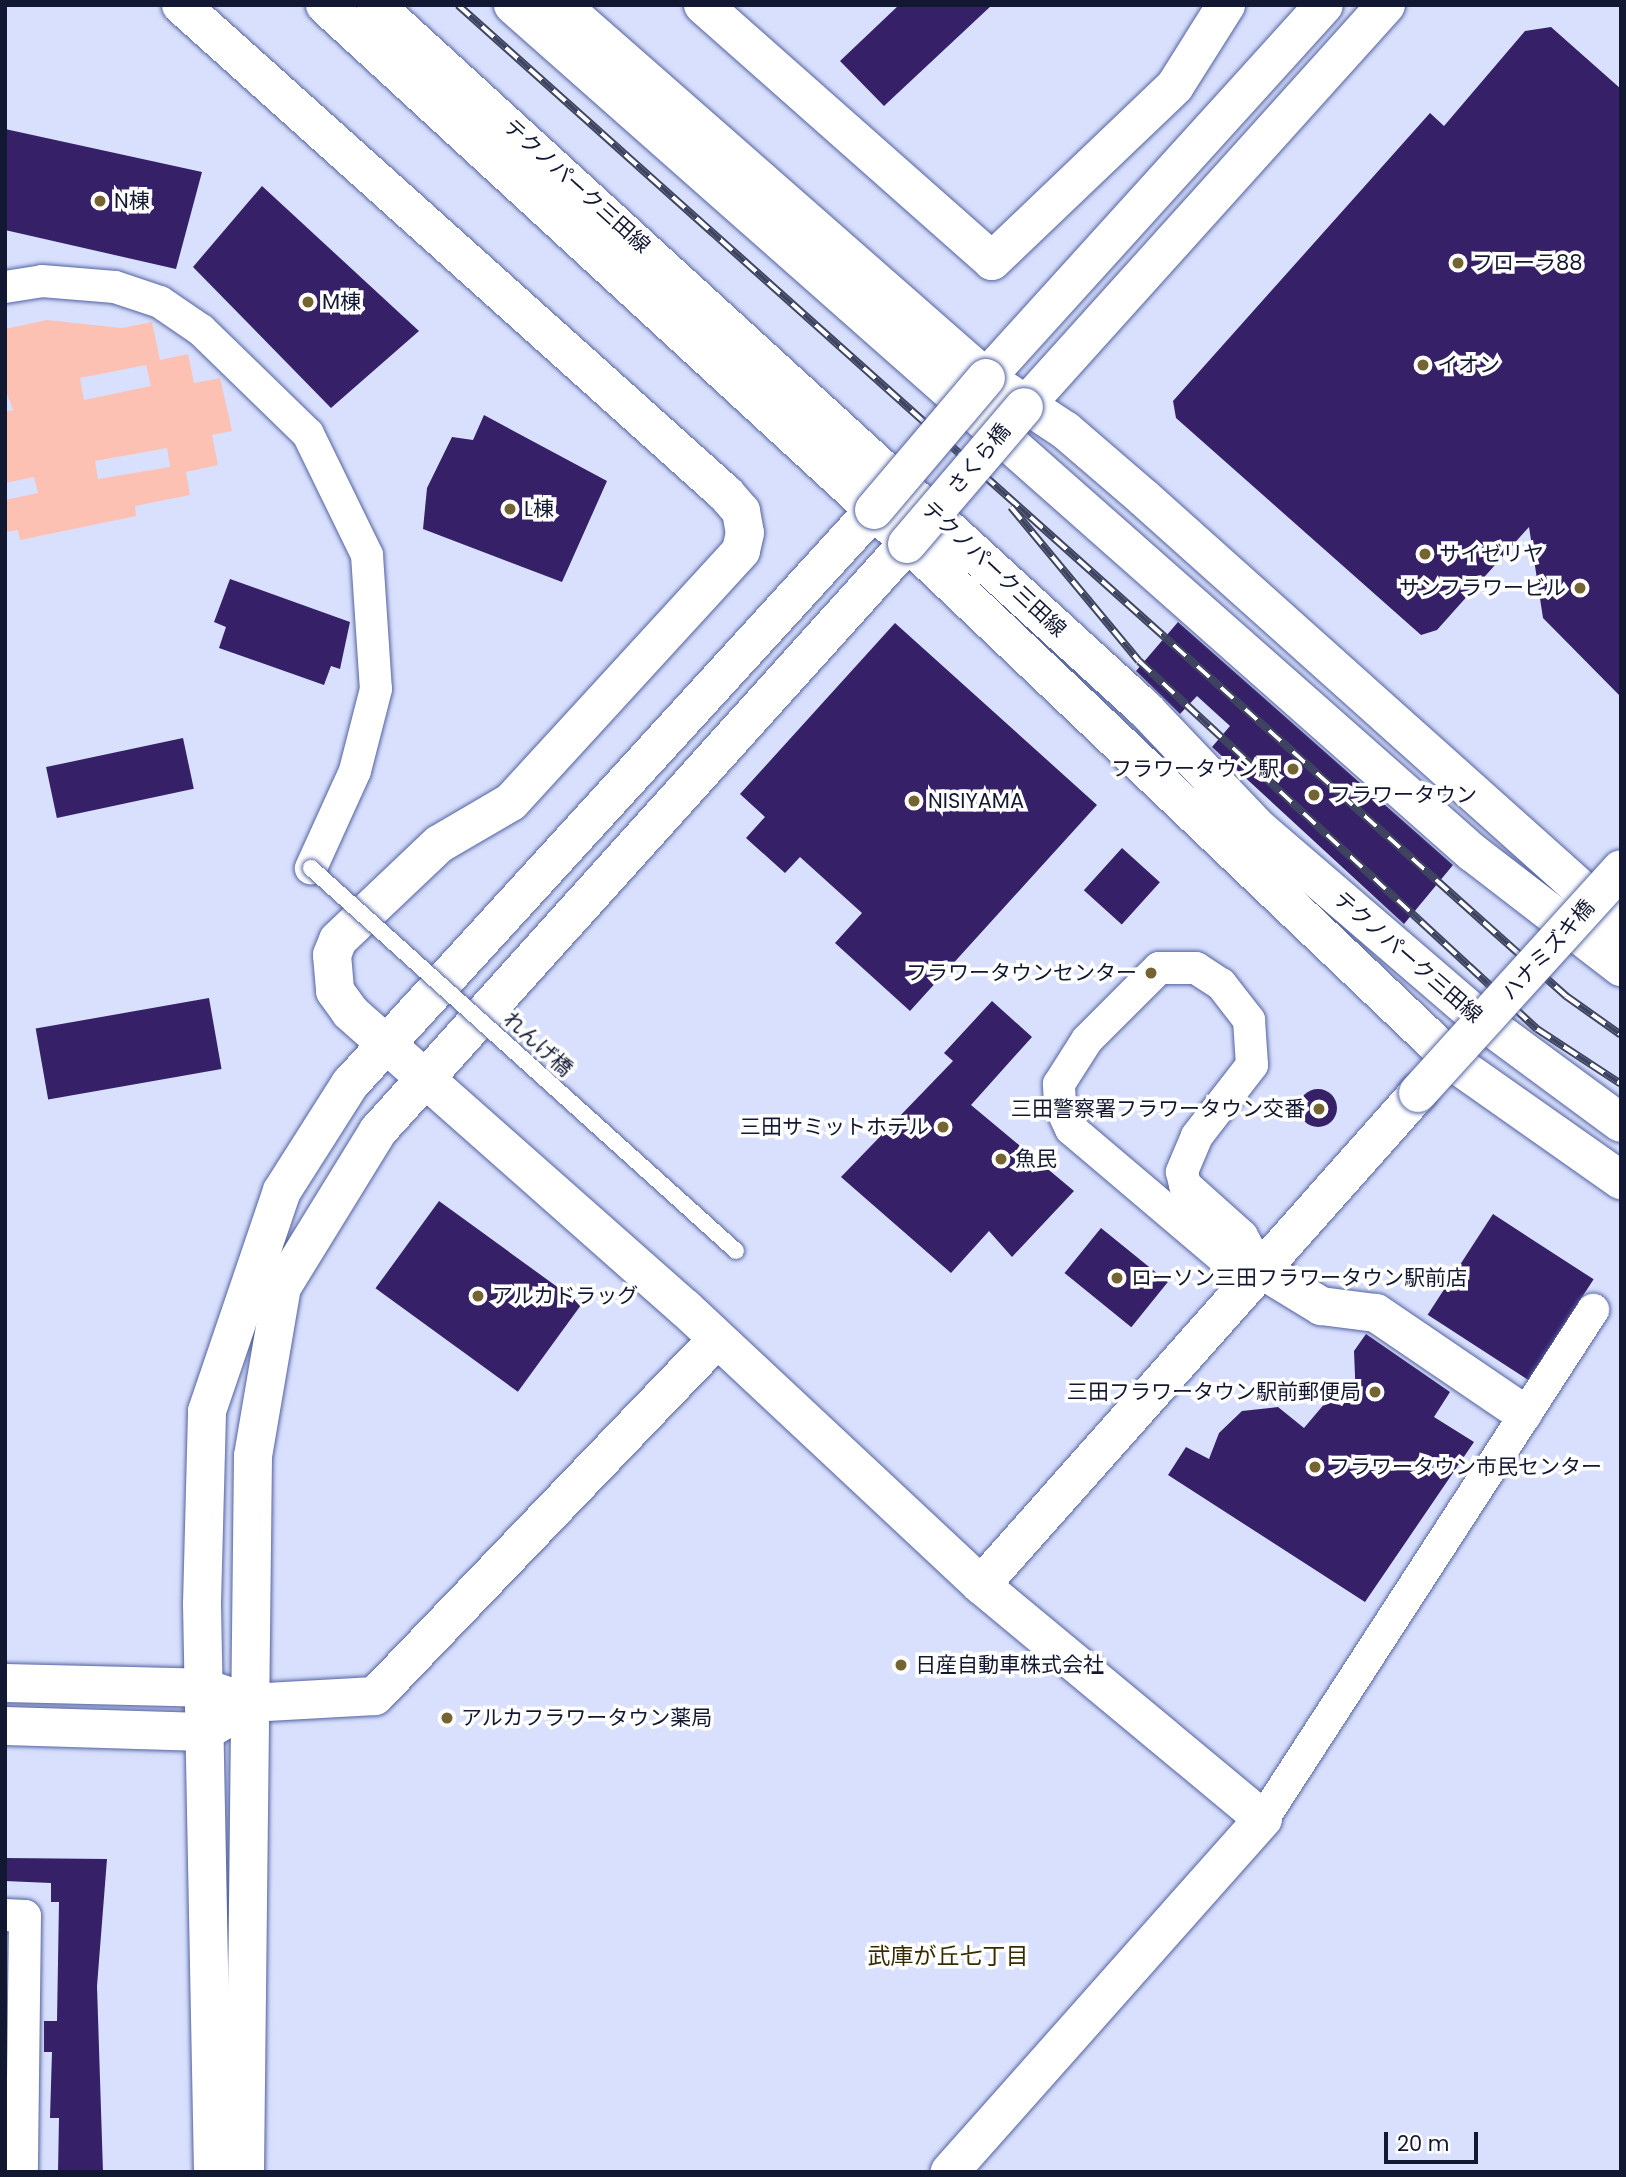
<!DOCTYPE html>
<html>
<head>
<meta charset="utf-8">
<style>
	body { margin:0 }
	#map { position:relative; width:1626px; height:2177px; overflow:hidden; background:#d8e0fd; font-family:Poppins,"Noto Sans JP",sans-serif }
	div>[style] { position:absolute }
	.green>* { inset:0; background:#fdc1b4 }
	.building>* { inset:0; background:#362067; transform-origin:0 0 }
	.round { border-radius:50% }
	.roads { filter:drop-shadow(0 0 2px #5362a0) drop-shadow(0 0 2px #5362a0) }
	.minor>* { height:32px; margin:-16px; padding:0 16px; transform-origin:16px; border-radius:16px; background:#fff }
	.tertiary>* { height:38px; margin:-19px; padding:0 19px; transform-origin:19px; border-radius:19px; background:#fff }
	.secondary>* { height:38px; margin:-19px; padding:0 19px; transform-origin:19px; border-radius:19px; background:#fff }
	.rail>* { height:8px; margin-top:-4px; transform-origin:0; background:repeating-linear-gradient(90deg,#fff 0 16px,#3f4560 0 32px); box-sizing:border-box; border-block:2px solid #3f4560 }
	.bridges { filter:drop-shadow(0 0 2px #5362a0) drop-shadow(0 0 2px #5362a0) }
	.service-bridge>* { height:16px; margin:-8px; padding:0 8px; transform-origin:8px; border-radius:8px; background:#fff }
	.tertiary-bridge>* { height:38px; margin:-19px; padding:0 19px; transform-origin:19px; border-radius:19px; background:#fff }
	.dots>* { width:19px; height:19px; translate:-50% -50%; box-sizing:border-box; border:4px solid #fff; border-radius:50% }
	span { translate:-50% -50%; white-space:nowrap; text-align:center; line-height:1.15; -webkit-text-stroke:7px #fff; paint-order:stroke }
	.street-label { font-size:21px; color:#131832 }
	.poi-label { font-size:21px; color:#131832 }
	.left { translate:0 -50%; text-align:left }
	.right { translate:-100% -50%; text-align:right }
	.neighbourhood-label { font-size:23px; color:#372b01 }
	.frame { position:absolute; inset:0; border:7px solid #131832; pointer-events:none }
	.scale { position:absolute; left:1384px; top:2132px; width:94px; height:32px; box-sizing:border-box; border:4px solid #131832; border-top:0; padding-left:9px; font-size:21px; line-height:24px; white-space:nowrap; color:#131832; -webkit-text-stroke:5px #fff; paint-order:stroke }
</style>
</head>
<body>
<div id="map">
	<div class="green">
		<i style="clip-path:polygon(evenodd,47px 320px,122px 328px,152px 322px,160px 360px,188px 354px,194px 383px,220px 378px,232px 431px,212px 435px,218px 465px,186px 472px,190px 495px,135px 506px,136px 516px,20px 540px,18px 530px,5px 532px,5px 500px,38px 493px,34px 477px,5px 483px,5px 412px,13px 410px,5px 389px,5px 329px,47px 320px,146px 365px,151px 386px,84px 400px,80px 378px,146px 365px,47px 320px,167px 448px,170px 467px,98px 479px,95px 461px,167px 448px)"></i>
	</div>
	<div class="building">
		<i style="clip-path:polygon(899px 5px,992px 5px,884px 106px,840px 61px)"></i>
		<i style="clip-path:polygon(1551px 27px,1621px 89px,1621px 697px,1543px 618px,1529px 527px,1437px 630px,1421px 635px,1176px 418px,1173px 401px,1430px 113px,1444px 126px,1525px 31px)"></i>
		<i style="clip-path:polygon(5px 129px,202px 172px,176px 269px,5px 230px)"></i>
		<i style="clip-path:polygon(262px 186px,419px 331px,331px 408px,193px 267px)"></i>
		<i style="clip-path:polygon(484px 415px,607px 481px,562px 582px,423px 529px,427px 488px,452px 437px,473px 440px)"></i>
		<i style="clip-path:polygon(230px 579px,350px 622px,340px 669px,331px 666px,324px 685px,219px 648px,226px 627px,214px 622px)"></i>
		<i style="clip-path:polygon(1178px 622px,1453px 865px,1404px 924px,1212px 747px,1230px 726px,1197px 696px,1180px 714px,1136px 671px)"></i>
		<i style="clip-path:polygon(895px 623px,1097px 805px,910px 1011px,835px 943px,862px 913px,800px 857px,785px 873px,746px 838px,765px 817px,740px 794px)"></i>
		<i style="left:183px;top:738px;width:52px;height:140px;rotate:78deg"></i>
		<i style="left:1122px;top:848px;width:51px;height:57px;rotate:42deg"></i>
		<i style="left:209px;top:998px;width:72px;height:176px;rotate:80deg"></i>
		<i style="clip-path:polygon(992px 1001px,1032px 1037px,971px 1105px,1074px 1191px,1012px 1257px,989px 1231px,951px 1273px,841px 1177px,953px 1061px,944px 1053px)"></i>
		<i class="round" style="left:1299px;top:1089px;width:38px;height:38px"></i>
		<i style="left:439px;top:1201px;width:176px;height:108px;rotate:36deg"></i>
		<i style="left:1493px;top:1214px;width:120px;height:120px;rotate:33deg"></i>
		<i style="left:1101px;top:1228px;width:86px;height:58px;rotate:39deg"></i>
		<i style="clip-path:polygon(1366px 1334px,1450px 1392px,1434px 1417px,1474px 1442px,1365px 1602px,1168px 1475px,1186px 1447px,1209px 1459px,1219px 1433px,1242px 1411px,1278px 1407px,1304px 1428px,1326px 1402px,1356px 1401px,1354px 1351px)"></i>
		<i style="clip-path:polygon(5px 1858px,107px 1859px,97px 1986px,103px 2172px,58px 2172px,59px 2118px,50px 2118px,52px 2052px,44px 2052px,44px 2021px,57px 2021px,59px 1902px,51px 1902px,51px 1883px,5px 1881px)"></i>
	</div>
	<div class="roads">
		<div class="minor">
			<i style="left:5px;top:287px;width:37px;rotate:-9deg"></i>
			<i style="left:42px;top:281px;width:73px;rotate:4.7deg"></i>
			<i style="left:115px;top:287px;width:47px;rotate:18.4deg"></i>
			<i style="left:160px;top:302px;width:50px;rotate:34.3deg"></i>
			<i style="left:201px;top:330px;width:149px;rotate:44.2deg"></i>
			<i style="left:308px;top:434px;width:135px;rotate:64deg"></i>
			<i style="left:367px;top:555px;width:134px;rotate:86.2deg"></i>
			<i style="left:376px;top:689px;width:85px;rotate:104.4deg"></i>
			<i style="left:355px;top:771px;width:107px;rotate:114.4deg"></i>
			<i style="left:1159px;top:968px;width:37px"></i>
			<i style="left:1196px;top:968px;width:30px;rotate:33deg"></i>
			<i style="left:1221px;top:984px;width:46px;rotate:52.1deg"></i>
			<i style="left:1249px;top:1020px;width:45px;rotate:86.2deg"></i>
			<i style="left:1252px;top:1065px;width:90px;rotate:127.8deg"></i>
			<i style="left:1197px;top:1136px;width:39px;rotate:113deg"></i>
			<i style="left:1182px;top:1172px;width:13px;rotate:77deg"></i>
			<i style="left:1185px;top:1185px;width:76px;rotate:41.8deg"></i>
			<i style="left:1242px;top:1236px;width:36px;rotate:62deg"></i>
			<i style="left:1259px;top:1268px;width:39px;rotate:-163deg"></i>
			<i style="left:1222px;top:1257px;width:198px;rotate:-139.7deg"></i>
			<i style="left:1071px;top:1129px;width:26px;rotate:-115deg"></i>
			<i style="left:1060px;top:1105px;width:21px;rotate:-93deg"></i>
			<i style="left:1059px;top:1084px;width:52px;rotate:-57.5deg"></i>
			<i style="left:1087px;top:1040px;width:102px;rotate:-45deg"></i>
			<i style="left:1263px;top:1819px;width:607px;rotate:-57.04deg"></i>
			<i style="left:5px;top:1915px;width:20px;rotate:3deg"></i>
			<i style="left:25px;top:1916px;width:256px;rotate:90.7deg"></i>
		</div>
		<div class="tertiary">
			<i style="left:181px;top:5px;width:732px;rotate:41.9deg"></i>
			<i style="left:726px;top:494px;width:23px;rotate:49deg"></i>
			<i style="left:741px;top:511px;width:22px;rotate:80deg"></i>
			<i style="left:745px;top:533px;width:18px;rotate:103deg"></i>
			<i style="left:741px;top:551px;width:340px;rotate:132.5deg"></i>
			<i style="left:511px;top:802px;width:83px;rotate:149.7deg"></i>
			<i style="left:439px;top:844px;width:139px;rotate:136.5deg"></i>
			<i style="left:338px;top:940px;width:16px;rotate:112deg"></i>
			<i style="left:332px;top:955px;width:36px;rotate:85deg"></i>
			<i style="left:335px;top:991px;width:26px;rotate:54deg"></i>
			<i style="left:350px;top:1012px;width:447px;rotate:41.5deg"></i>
			<i style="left:685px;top:1308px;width:405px;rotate:43.1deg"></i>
			<i style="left:981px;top:1585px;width:366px;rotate:39.7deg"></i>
			<i style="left:1263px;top:1819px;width:472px;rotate:131.6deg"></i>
			<i style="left:703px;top:5px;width:386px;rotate:41.5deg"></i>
			<i style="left:992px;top:261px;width:253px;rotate:-43.7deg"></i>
			<i style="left:1175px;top:86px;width:96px;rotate:-57.8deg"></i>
			<i style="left:986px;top:378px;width:503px;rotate:-47.82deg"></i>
			<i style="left:1024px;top:407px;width:541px;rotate:-48deg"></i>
			<i style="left:1259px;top:1268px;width:73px;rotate:31.5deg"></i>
			<i style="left:1321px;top:1306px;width:55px;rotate:7.3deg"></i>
			<i style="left:1376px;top:1313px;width:178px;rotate:34.2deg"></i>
			<i style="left:981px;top:1585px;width:658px;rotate:-48.39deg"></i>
			<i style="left:5px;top:1683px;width:199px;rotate:1.4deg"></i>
			<i style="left:204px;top:1688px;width:47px;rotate:18.4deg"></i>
			<i style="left:249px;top:1703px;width:126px;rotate:-3.2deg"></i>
			<i style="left:375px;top:1696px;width:493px;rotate:-46.2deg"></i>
			<i style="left:5px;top:1726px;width:199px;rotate:1.7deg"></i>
			<i style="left:204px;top:1732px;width:27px;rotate:-31deg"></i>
			<i style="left:213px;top:2172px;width:568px;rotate:-91.11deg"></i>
			<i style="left:202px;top:1604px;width:193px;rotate:-88.5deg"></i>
			<i style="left:207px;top:1411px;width:232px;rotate:-71.2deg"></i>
			<i style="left:282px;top:1191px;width:127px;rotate:-57.6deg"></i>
			<i style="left:350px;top:1084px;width:777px;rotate:-47.61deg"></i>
			<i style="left:245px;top:2172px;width:716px;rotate:-89.36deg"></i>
			<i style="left:253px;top:1456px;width:171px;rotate:-80.3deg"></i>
			<i style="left:282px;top:1287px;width:183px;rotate:-58.4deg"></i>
			<i style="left:378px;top:1131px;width:790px;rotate:-47.98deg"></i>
		</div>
		<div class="secondary">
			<i style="left:325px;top:5px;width:746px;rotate:42.61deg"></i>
			<i style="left:874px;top:510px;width:808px;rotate:43.55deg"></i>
			<i style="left:1460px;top:1067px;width:197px;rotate:35.1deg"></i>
			<i style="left:375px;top:5px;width:1045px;rotate:42.44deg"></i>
			<i style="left:1146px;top:710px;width:163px;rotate:46.5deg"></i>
			<i style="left:1258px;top:828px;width:293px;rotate:40.7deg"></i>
			<i style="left:1480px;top:1019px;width:175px;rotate:36.4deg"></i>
			<i style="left:513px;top:5px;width:1281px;rotate:41.46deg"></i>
			<i style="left:1473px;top:853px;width:187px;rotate:37.6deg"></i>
			<i style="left:561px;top:5px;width:565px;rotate:41.27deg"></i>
			<i style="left:986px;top:378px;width:95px;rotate:33.4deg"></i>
			<i style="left:1065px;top:430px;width:104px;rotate:40.7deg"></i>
			<i style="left:1144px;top:498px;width:640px;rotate:41.83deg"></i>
		</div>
	</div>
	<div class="rail">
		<i style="left:458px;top:5px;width:1487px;rotate:41.81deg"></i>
		<i style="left:1566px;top:996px;width:67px;rotate:35.3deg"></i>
		<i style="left:1011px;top:507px;width:200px;rotate:50.3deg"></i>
		<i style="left:1139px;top:661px;width:542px;rotate:42.76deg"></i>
		<i style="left:1537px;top:1029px;width:100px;rotate:33.2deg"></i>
	</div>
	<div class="bridges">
		<div class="service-bridge">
			<i style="left:311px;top:868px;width:572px;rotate:42.02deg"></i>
		</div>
		<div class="tertiary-bridge">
			<i style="left:874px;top:510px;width:173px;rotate:-49.7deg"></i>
			<i style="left:907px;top:544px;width:180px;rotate:-49.5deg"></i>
			<i style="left:1418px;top:1093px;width:302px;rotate:-47.8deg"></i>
		</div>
	</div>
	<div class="dots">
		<i style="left:100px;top:201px;background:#736431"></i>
		<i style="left:1458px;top:263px;background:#736431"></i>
		<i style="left:308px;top:302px;background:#736431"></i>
		<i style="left:1423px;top:365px;background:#736431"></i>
		<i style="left:510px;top:509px;background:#736431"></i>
		<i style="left:1425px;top:554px;background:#736431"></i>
		<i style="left:1580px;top:588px;background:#736431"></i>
		<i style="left:1293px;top:769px;background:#736431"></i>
		<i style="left:1314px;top:795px;background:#736431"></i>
		<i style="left:914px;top:801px;background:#736431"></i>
		<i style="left:1151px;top:973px;background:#736431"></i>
		<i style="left:1319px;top:1109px;background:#736431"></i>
		<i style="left:943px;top:1127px;background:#736431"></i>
		<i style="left:1001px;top:1159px;background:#736431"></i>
		<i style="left:1117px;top:1278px;background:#736431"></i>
		<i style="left:478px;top:1296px;background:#736431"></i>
		<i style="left:1375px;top:1392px;background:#736431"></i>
		<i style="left:1315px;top:1467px;background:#736431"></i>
		<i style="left:901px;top:1665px;background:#736431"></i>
		<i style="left:447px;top:1718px;background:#736431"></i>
	</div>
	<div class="street-label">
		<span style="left:577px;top:186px;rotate:42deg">テクノパーク三田線</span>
		<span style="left:979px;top:459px;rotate:-50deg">さくら橋</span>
		<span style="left:994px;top:569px;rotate:43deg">テクノパーク三田線</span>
		<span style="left:1548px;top:950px;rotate:-48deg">ハナミズキ橋</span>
		<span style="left:1408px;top:957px;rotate:41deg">テクノパーク三田線</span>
		<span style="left:538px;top:1044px;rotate:42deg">れんげ橋</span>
	</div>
	<div class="poi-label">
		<span class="left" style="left:114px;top:201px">N棟</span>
		<span class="left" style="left:1472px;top:263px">フローラ88</span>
		<span class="left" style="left:322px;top:302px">M棟</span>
		<span class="left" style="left:1437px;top:365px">イオン</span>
		<span class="left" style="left:524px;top:509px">L棟</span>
		<span class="left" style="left:1439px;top:554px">サイゼリヤ</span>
		<span class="right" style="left:1566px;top:588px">サンフラワービル</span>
		<span class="right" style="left:1279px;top:769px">フラワータウン駅</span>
		<span class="left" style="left:1330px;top:795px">フラワータウン</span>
		<span class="left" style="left:928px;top:801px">NISIYAMA</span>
		<span class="right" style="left:1137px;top:973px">フラワータウンセンター</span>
		<span class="right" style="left:1305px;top:1109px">三田警察署フラワータウン交番</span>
		<span class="right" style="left:929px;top:1127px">三田サミットホテル</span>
		<span class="left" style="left:1015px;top:1159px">魚民</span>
		<span class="left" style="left:1131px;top:1278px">ローソン三田フラワータウン駅前店</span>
		<span class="left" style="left:492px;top:1296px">アルカドラッグ</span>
		<span class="right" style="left:1361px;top:1392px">三田フラワータウン駅前郵便局</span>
		<span class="left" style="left:1329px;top:1467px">フラワータウン市民センター</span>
		<span class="left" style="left:915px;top:1665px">日産自動車株式会社</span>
		<span class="left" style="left:461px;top:1718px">アルカフラワータウン薬局</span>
	</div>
	<div class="neighbourhood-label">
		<span style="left:948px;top:1956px">武庫が丘七丁目</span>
	</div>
	<div class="frame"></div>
	<div class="scale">20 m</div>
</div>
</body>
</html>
